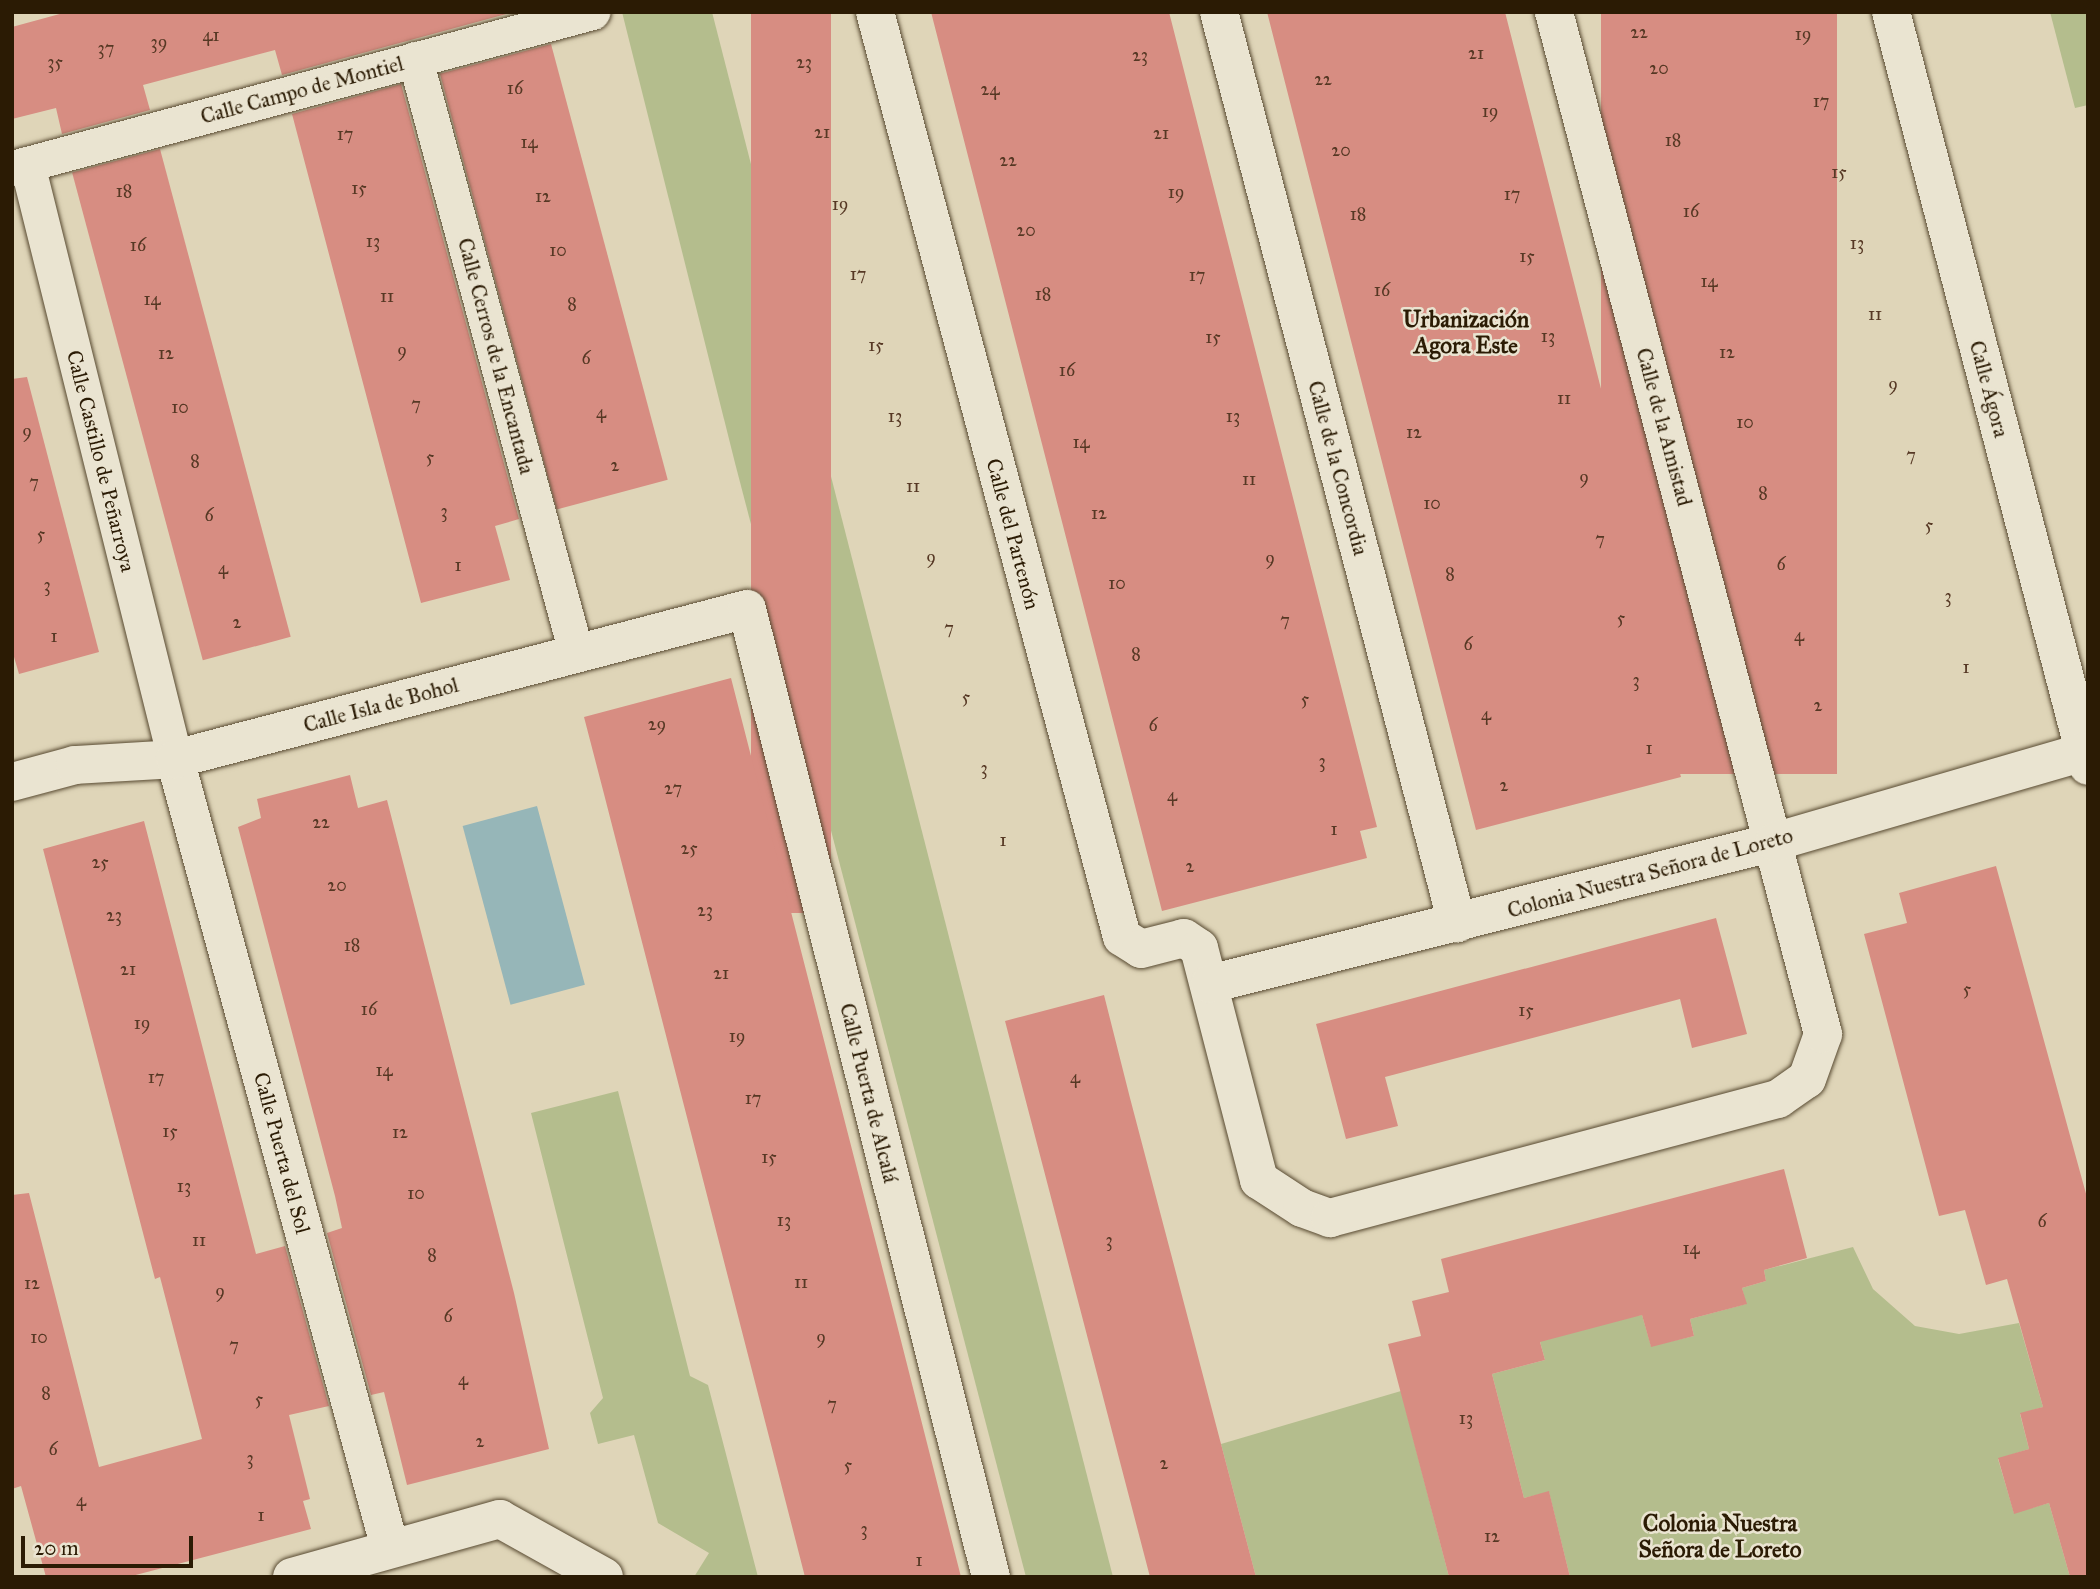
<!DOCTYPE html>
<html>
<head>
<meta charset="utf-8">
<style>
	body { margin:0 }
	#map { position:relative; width:2100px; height:1589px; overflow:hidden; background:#dfd5b8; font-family:"IM FELL Great Primer",serif }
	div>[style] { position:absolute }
	.green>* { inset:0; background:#b4bd8d }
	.water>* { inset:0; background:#96b6b8; transform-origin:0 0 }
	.building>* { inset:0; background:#d78d82; transform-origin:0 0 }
	.roads { filter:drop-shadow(0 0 2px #584a31) drop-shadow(0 0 2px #584a31) }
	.pedestrian>* { height:35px; margin:-17.5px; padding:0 17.5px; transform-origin:17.5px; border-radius:17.5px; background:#eae4d1 }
	.minor>* { height:38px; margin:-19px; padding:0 19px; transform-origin:19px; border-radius:19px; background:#eae4d1 }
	span { translate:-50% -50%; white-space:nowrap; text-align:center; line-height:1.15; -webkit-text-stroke:5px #eae4d1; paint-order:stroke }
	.number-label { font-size:18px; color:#563824 }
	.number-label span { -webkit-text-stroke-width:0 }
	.street-label { font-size:21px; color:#2b1b04 }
	.neighbourhood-label { font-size:23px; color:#2b1b04; font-weight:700 }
	.frame { position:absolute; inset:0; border:14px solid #2b1b04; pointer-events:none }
	.scale { position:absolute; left:21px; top:1536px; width:172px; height:32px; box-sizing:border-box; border:4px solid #2b1b04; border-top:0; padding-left:9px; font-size:21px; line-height:24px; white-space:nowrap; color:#2b1b04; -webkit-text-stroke:5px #eae4d1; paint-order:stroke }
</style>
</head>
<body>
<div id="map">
	<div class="green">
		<i style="clip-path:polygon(622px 12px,712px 12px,1113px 1577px,1026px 1577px,735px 463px)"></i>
		<i style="clip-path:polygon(2050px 12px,2088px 12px,2088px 105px,2075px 108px)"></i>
		<i style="clip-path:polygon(618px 1091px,690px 1376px,708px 1385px,758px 1577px,694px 1577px,709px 1553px,658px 1523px,634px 1435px,598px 1444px,590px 1413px,603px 1398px,531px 1113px)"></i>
		<i style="clip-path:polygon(1853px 1247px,1873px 1289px,1915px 1326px,1959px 1334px,2019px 1323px,2043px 1407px,2020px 1414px,2029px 1449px,1998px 1459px,2014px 1513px,2049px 1503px,2070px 1577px,1570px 1577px,1549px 1492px,1524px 1498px,1492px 1374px,1545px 1360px,1536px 1327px,1642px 1315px,1651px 1346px,1694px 1336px,1690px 1319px,1746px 1304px,1742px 1288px,1766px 1281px,1764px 1270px)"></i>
		<i style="clip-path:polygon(1401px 1391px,1449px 1577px,1256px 1577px,1221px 1444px)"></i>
	</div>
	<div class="water">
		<i style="left:537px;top:806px;width:185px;height:77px;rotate:75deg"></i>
	</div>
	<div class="building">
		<i style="clip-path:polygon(67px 12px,514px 12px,282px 75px,275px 50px,143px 85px,150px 110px,62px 134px,56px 108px,12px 119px,12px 27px)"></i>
		<i style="left:751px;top:12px;width:80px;height:901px"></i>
		<i style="clip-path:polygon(931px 12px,1169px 12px,1377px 827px,1360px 831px,1367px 858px,1162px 911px)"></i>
		<i style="clip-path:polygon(1267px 12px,1505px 12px,1692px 746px,1674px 751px,1681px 777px,1476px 830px)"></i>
		<i style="left:1601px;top:12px;width:236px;height:762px"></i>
		<i style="left:551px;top:44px;width:451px;height:115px;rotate:75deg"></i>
		<i style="clip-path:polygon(401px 84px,519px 519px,495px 526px,510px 580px,421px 603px,292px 114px)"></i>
		<i style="left:160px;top:149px;width:505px;height:91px;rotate:75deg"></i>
		<i style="clip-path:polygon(27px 377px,99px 652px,19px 674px,12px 650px,12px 379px)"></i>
		<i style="clip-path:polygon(731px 678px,896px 1321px,961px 1577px,805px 1577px,604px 794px,584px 717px)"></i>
		<i style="clip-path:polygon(350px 775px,358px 808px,387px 800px,514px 1293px,549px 1449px,407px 1485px,384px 1392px,371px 1395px,327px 1233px,342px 1228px,335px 1196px,238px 827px,261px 818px,257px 799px)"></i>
		<i style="clip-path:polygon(144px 821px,256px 1254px,285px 1246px,329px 1406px,289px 1415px,310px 1499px,303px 1501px,311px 1529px,128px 1577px,46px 1577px,21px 1486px,12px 1489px,12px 1195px,29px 1193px,99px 1467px,202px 1439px,160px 1277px,155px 1279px,43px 849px)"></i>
		<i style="clip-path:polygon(1996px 866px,2088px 1201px,2088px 1577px,2070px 1577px,2049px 1503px,2014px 1514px,1998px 1458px,2029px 1449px,2020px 1413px,2043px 1407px,2007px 1279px,1986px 1285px,1965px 1210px,1939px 1216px,1864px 934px,1907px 923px,1899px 893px)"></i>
		<i style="clip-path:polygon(1716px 918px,1747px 1034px,1692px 1048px,1680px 999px,1385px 1077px,1398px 1126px,1346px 1139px,1316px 1024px)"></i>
		<i style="clip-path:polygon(1104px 995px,1130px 1098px,1256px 1577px,1150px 1577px,1005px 1021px)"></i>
		<i style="clip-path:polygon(1784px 1169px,1807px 1258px,1764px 1270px,1766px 1281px,1742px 1288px,1747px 1304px,1690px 1319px,1694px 1336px,1651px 1347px,1642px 1315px,1540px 1342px,1545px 1360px,1492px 1374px,1524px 1498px,1549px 1491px,1570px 1577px,1449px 1577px,1388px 1344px,1421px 1336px,1412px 1301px,1449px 1292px,1441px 1259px)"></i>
	</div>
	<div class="roads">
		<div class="pedestrian">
			<i style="left:415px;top:59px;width:615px;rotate:74.83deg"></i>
			<i style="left:27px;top:164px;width:613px;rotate:76.03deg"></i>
			<i style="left:12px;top:168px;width:601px;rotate:-15.05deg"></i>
		</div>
		<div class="minor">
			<i style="left:875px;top:12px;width:957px;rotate:75.05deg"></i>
			<i style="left:1122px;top:937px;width:22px;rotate:32deg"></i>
			<i style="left:1141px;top:949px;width:44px;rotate:-14.3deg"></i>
			<i style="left:1184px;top:938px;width:18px;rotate:34deg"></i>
			<i style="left:1199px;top:948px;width:240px;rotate:75.5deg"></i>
			<i style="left:1259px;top:1180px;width:51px;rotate:33.1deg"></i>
			<i style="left:1302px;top:1208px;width:30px;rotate:20deg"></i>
			<i style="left:1330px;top:1218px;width:464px;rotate:-14.9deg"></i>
			<i style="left:1778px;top:1099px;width:35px;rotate:-35deg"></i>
			<i style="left:1807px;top:1079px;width:48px;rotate:-70.4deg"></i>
			<i style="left:1823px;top:1034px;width:1057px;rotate:-104.75deg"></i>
			<i style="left:1219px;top:12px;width:942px;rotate:75.36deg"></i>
			<i style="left:1891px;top:12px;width:779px;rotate:75.36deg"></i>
			<i style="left:175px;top:759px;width:818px;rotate:74.76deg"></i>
			<i style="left:12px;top:782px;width:65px;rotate:-15.1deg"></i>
			<i style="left:75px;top:765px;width:100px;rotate:-3.4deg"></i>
			<i style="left:175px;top:759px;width:591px;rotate:-14.69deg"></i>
			<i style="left:747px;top:609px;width:998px;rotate:75.85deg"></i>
			<i style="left:1210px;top:984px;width:582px;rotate:-14.13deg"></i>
			<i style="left:1774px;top:842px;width:327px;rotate:-16.2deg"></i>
			<i style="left:292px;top:1577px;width:216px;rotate:-15.6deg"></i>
			<i style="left:500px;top:1519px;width:119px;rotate:29.1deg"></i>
		</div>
	</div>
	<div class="number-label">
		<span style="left:1639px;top:32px">22</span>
		<span style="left:1803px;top:34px">19</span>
		<span style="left:211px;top:35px">41</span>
		<span style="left:159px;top:42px">39</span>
		<span style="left:106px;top:48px">37</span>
		<span style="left:1476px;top:53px">21</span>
		<span style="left:1140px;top:55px">23</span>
		<span style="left:55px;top:62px">35</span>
		<span style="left:804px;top:62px">23</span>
		<span style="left:1659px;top:68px">20</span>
		<span style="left:1323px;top:79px">22</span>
		<span style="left:515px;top:88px">16</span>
		<span style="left:990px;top:89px">24</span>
		<span style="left:1821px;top:101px">17</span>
		<span style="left:1490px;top:111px">19</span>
		<span style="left:822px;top:132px">21</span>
		<span style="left:1161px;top:133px">21</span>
		<span style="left:345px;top:134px">17</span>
		<span style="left:1673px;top:140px">18</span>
		<span style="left:529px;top:142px">14</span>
		<span style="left:1341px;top:150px">20</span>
		<span style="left:1008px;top:160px">22</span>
		<span style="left:1839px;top:172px">15</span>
		<span style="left:359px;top:188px">15</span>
		<span style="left:124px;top:191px">18</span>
		<span style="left:1176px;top:192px">19</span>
		<span style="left:1512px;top:194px">17</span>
		<span style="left:543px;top:196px">12</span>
		<span style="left:840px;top:204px">19</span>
		<span style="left:1691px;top:211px">16</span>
		<span style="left:1358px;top:214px">18</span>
		<span style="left:1026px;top:230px">20</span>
		<span style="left:373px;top:241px">13</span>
		<span style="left:1857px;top:243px">13</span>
		<span style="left:138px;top:245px">16</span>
		<span style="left:558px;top:250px">10</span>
		<span style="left:1527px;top:256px">15</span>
		<span style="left:858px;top:274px">17</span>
		<span style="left:1197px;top:275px">17</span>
		<span style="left:1709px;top:281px">14</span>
		<span style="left:1382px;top:290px">16</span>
		<span style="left:1043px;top:294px">18</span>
		<span style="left:387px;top:296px">11</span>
		<span style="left:152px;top:299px">14</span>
		<span style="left:572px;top:304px">8</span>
		<span style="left:1875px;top:314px">11</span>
		<span style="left:1548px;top:336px">13</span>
		<span style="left:1213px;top:337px">15</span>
		<span style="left:876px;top:345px">15</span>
		<span style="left:402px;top:350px">9</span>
		<span style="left:1727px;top:352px">12</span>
		<span style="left:166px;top:353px">12</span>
		<span style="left:586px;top:358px">6</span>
		<span style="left:1067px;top:370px">16</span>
		<span style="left:1893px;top:384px">9</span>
		<span style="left:1564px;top:398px">11</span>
		<span style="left:416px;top:404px">7</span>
		<span style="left:180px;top:407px">10</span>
		<span style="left:601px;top:412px">4</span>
		<span style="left:895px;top:416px">13</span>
		<span style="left:1233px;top:416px">13</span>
		<span style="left:1745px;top:422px">10</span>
		<span style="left:27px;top:431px">9</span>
		<span style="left:1414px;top:432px">12</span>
		<span style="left:1081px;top:442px">14</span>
		<span style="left:1911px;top:455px">7</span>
		<span style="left:430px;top:457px">5</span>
		<span style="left:195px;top:461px">8</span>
		<span style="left:615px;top:465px">2</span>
		<span style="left:1584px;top:477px">9</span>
		<span style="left:1249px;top:479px">11</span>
		<span style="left:34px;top:482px">7</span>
		<span style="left:913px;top:486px">11</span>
		<span style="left:1763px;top:493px">8</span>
		<span style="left:1432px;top:503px">10</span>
		<span style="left:444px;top:511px">3</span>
		<span style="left:1099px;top:513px">12</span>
		<span style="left:209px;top:515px">6</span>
		<span style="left:1929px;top:525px">5</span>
		<span style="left:41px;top:534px">5</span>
		<span style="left:1600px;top:539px">7</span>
		<span style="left:931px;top:557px">9</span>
		<span style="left:1270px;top:558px">9</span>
		<span style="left:1781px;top:564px">6</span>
		<span style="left:458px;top:565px">1</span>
		<span style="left:223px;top:568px">4</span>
		<span style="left:1450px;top:574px">8</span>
		<span style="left:1117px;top:583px">10</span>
		<span style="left:47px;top:585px">3</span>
		<span style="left:1948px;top:596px">3</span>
		<span style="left:1621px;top:618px">5</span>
		<span style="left:1285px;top:620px">7</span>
		<span style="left:237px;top:622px">2</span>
		<span style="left:949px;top:628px">7</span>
		<span style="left:1799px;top:635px">4</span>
		<span style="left:54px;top:636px">1</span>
		<span style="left:1468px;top:644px">6</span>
		<span style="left:1136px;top:654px">8</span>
		<span style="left:1966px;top:667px">1</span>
		<span style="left:1636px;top:680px">3</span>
		<span style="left:966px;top:697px">5</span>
		<span style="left:1305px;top:699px">5</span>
		<span style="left:1818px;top:705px">2</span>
		<span style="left:1486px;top:714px">4</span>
		<span style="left:657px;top:724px">29</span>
		<span style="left:1153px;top:725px">6</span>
		<span style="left:1649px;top:748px">1</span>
		<span style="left:1322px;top:761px">3</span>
		<span style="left:984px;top:768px">3</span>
		<span style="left:1504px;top:785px">2</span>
		<span style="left:673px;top:788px">27</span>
		<span style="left:1172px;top:795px">4</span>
		<span style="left:321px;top:822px">22</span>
		<span style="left:1334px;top:829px">1</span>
		<span style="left:1003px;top:840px">1</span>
		<span style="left:689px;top:848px">25</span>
		<span style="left:100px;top:862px">25</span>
		<span style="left:1190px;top:866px">2</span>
		<span style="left:337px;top:885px">20</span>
		<span style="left:705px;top:910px">23</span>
		<span style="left:114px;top:915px">23</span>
		<span style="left:352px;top:945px">18</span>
		<span style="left:128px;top:969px">21</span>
		<span style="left:721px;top:973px">21</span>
		<span style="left:1967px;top:989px">5</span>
		<span style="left:369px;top:1009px">16</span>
		<span style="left:1526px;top:1010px">15</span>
		<span style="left:142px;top:1023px">19</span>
		<span style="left:737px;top:1036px">19</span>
		<span style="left:384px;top:1070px">14</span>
		<span style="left:156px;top:1077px">17</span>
		<span style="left:1075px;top:1077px">4</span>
		<span style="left:753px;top:1098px">17</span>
		<span style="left:170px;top:1131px">15</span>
		<span style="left:400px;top:1132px">12</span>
		<span style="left:769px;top:1157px">15</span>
		<span style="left:184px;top:1186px">13</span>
		<span style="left:416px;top:1193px">10</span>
		<span style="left:784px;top:1220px">13</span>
		<span style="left:2042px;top:1221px">6</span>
		<span style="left:199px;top:1240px">11</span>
		<span style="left:1109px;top:1240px">3</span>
		<span style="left:1691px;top:1248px">14</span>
		<span style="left:432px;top:1255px">8</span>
		<span style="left:801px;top:1282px">11</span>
		<span style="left:32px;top:1283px">12</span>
		<span style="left:220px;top:1291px">9</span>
		<span style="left:448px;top:1316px">6</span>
		<span style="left:39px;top:1337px">10</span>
		<span style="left:821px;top:1337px">9</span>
		<span style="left:234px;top:1345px">7</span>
		<span style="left:463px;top:1379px">4</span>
		<span style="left:46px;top:1393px">8</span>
		<span style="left:259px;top:1399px">5</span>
		<span style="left:832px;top:1404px">7</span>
		<span style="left:1466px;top:1418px">13</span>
		<span style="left:480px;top:1441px">2</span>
		<span style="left:53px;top:1449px">6</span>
		<span style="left:250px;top:1458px">3</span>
		<span style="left:1164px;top:1463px">2</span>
		<span style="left:848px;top:1465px">5</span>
		<span style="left:81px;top:1500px">4</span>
		<span style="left:261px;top:1515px">1</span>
		<span style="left:864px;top:1529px">3</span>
		<span style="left:1492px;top:1536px">12</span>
		<span style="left:919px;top:1560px">1</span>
	</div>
	<div class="street-label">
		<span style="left:302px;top:90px;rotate:-15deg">Calle Campo de Montiel</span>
		<span style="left:496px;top:356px;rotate:75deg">Calle Cerros de la Encantada</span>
		<span style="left:1989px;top:389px;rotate:75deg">Calle Ágora</span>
		<span style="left:1664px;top:427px;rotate:75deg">Calle de la Amistad</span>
		<span style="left:101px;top:461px;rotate:76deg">Calle Castillo de Peñarroya</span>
		<span style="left:1338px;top:468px;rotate:75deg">Calle de la Concordia</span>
		<span style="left:1013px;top:534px;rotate:75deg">Calle del Partenón</span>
		<span style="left:381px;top:705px;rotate:-15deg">Calle Isla de Bohol</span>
		<span style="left:1650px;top:873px;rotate:-15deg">Colonia Nuestra Señora de Loreto</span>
		<span style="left:869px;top:1093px;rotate:76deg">Calle Puerta de Alcalá</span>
		<span style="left:282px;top:1153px;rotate:75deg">Calle Puerta del Sol</span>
	</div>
	<div class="neighbourhood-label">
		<span style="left:1466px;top:332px">Urbanización<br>Agora Este</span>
		<span style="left:1720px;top:1536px">Colonia Nuestra<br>Señora de Loreto</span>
	</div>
	<div class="frame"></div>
	<div class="scale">20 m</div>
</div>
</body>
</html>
